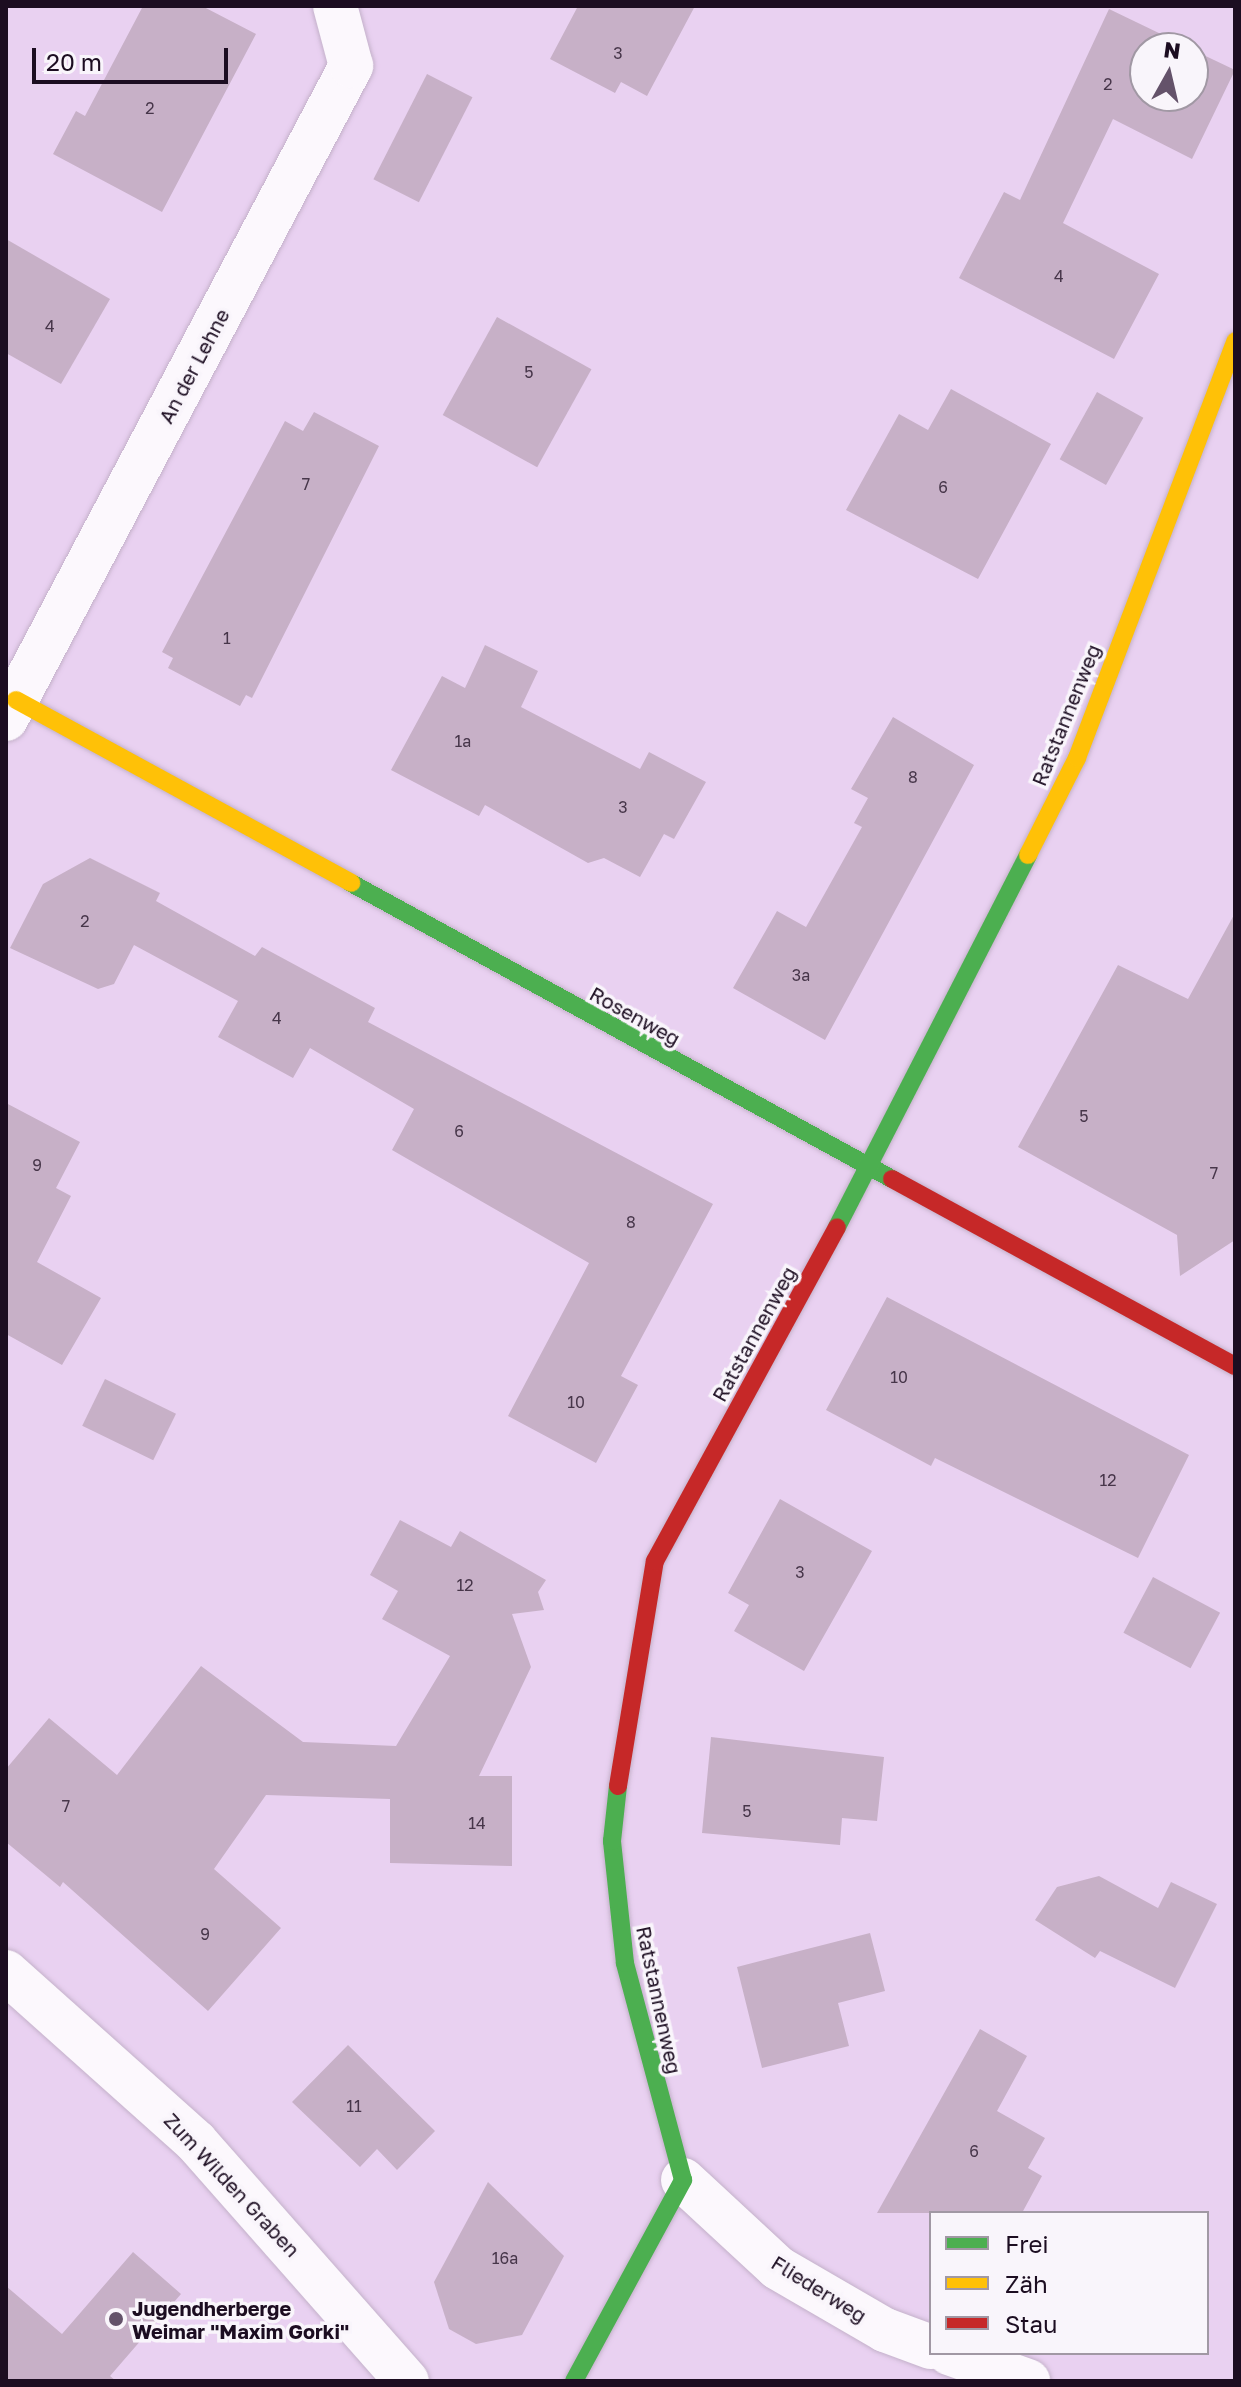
<!DOCTYPE html>
<html>
<head>
<meta charset="utf-8">
<style>
	body { margin:0 }
	#map { position:relative; width:1241px; height:2387px; overflow:hidden; background:#e9d1f1; font-family:"Golos Text",sans-serif }
	div>[style] { position:absolute }
	.building>* { inset:0; background:#c7b0c7; transform-origin:0 0 }
	.roads { filter:drop-shadow(0 0 2px #c4b1ca) drop-shadow(0 0 2px #c4b1ca) }
	.street>* { height:44px; margin:-22px; padding:0 22px; transform-origin:22px; border-radius:22px; background:#fcf8fd }
	.fast>* { height:18px; margin:-9px; padding:0 9px; transform-origin:9px; border-radius:9px; background:#4caf50 }
	.slow>* { height:18px; margin:-9px; padding:0 9px; transform-origin:9px; border-radius:9px; background:#ffc107 }
	.jam>* { height:18px; margin:-9px; padding:0 9px; transform-origin:9px; border-radius:9px; background:#c62828 }
	.dots>* { width:22px; height:22px; translate:-50% -50%; box-sizing:border-box; border:4px solid #f9f5fb; border-radius:50% }
	span { translate:-50% -50%; white-space:nowrap; text-align:center; line-height:1.15; -webkit-text-stroke:7px #f9f5fb; paint-order:stroke }
	.number-label { font-size:16px; color:#47364a }
	.number-label span { -webkit-text-stroke-width:0 }
	.street-label { font-size:20px; color:#1c0d21 }
	.poi-label { font-size:20px; color:#1c0d21; font-weight:700 }
	.left { translate:0 -50%; text-align:left }
	.frame { position:absolute; inset:0; border:8px solid #1c0d21; pointer-events:none }
	.legend { position:absolute; left:929px; top:2211px; width:280px; height:144px; box-sizing:border-box; background:#f9f5fb; border:2px solid #a198a4; margin:0; padding:10px 14px; list-style:none; font-size:24px; color:#1c0d21 }
	.legend li { display:flex; align-items:center; gap:16px; height:40px }
	.legend b { width:40px; border:2px solid #a198a4 }
	.north { position:absolute; left:1129px; top:32px; width:80px; height:80px; box-sizing:border-box; background:#f9f5fb; border:2px solid #a198a4; border-radius:50%; rotate:8deg; font-size:22px; font-weight:700; line-height:32px; text-align:center; color:#1c0d21 }
	.north::after { content:''; display:block; margin:auto; width:28px; height:36px; background:#64526a; clip-path:polygon(50% 0,100% 100%,50% 72%,0 100%) }
	.scale { position:absolute; left:32px; top:48px; width:196px; height:36px; box-sizing:border-box; border:4px solid #1c0d21; border-top:0; padding-left:10px; font-size:24px; line-height:28px; white-space:nowrap; color:#1c0d21; -webkit-text-stroke:6px #f9f5fb; paint-order:stroke }
</style>
</head>
<body>
<div id="map">
	<div class="building">
		<i style="clip-path:polygon(143px 6px,202px 6px,256px 34px,162px 212px,53px 154px,76px 111px,85px 116px)"></i>
		<i style="clip-path:polygon(578px 6px,695px 6px,647px 96px,621px 82px,615px 93px,550px 59px)"></i>
		<i style="clip-path:polygon(1109px 9px,1190px 48px,1145px 48px,1145px 96px,1193px 96px,1193px 50px,1235px 70px,1192px 159px,1113px 119px,1063px 223px,1159px 274px,1114px 359px,959px 278px,1004px 192px,1020px 200px)"></i>
		<i style="left:427px;top:74px;width:51px;height:118px;rotate:27deg"></i>
		<i style="clip-path:polygon(6px 239px,110px 299px,61px 384px,6px 353px)"></i>
		<i style="left:497px;top:317px;width:108px;height:112px;rotate:29deg"></i>
		<i style="clip-path:polygon(951px 389px,1051px 444px,978px 579px,846px 510px,899px 414px,928px 430px)"></i>
		<i style="left:1097px;top:392px;width:53px;height:77px;rotate:29deg"></i>
		<i style="clip-path:polygon(314px 412px,379px 446px,252px 698px,246px 695px,240px 706px,168px 668px,173px 658px,162px 652px,285px 421px,303px 431px)"></i>
		<i style="clip-path:polygon(485px 645px,538px 671px,521px 707px,640px 769px,649px 752px,706px 782px,674px 839px,664px 834px,640px 877px,604px 858px,588px 863px,485px 805px,479px 816px,391px 770px,442px 676px,465px 688px)"></i>
		<i style="clip-path:polygon(893px 717px,974px 765px,825px 1040px,733px 988px,777px 911px,806px 927px,862px 827px,854px 823px,868px 798px,851px 789px)"></i>
		<i style="clip-path:polygon(90px 858px,160px 893px,156px 901px,255px 956px,262px 947px,375px 1008px,368px 1022px,713px 1204px,621px 1376px,638px 1385px,596px 1463px,508px 1416px,589px 1263px,392px 1150px,414px 1109px,310px 1048px,293px 1078px,218px 1037px,238px 1001px,134px 945px,114px 984px,98px 989px,10px 948px,43px 884px)"></i>
		<i style="clip-path:polygon(1235px 913px,1235px 1240px,1180px 1276px,1177px 1235px,1018px 1147px,1118px 965px,1188px 999px)"></i>
		<i style="clip-path:polygon(6px 1103px,80px 1142px,56px 1188px,71px 1196px,37px 1262px,101px 1298px,62px 1365px,6px 1334px)"></i>
		<i style="clip-path:polygon(887px 1297px,1189px 1455px,1138px 1558px,935px 1458px,931px 1466px,826px 1410px)"></i>
		<i style="left:105px;top:1379px;width:79px;height:52px;rotate:26deg"></i>
		<i style="clip-path:polygon(780px 1499px,872px 1551px,804px 1671px,734px 1631px,749px 1605px,728px 1593px)"></i>
		<i style="clip-path:polygon(400px 1520px,451px 1547px,460px 1531px,546px 1580px,538px 1592px,544px 1610px,512px 1614px,531px 1667px,479px 1776px,512px 1776px,512px 1866px,390px 1863px,390px 1799px,266px 1795px,214px 1869px,281px 1928px,208px 2011px,63px 1882px,60px 1887px,6px 1842px,6px 1769px,49px 1718px,117px 1775px,201px 1666px,303px 1742px,396px 1746px,450px 1656px,382px 1619px,398px 1591px,370px 1575px)"></i>
		<i style="left:1153px;top:1577px;width:76px;height:63px;rotate:28deg"></i>
		<i style="clip-path:polygon(711px 1737px,884px 1757px,877px 1821px,842px 1818px,840px 1845px,702px 1833px)"></i>
		<i style="clip-path:polygon(1099px 1876px,1158px 1908px,1171px 1882px,1217px 1904px,1175px 1988px,1100px 1951px,1095px 1958px,1035px 1920px,1057px 1887px)"></i>
		<i style="clip-path:polygon(870px 1933px,885px 1991px,838px 2003px,849px 2046px,762px 2068px,737px 1967px)"></i>
		<i style="clip-path:polygon(980px 2029px,1027px 2056px,997px 2111px,1045px 2138px,1028px 2168px,1042px 2176px,1022px 2213px,877px 2213px)"></i>
		<i style="clip-path:polygon(348px 2045px,435px 2131px,397px 2170px,377px 2149px,360px 2167px,292px 2102px)"></i>
		<i style="clip-path:polygon(488px 2182px,564px 2256px,522px 2335px,476px 2344px,449px 2329px,434px 2282px)"></i>
		<i style="clip-path:polygon(133px 2252px,181px 2294px,110px 2376px,116px 2381px,6px 2381px,6px 2286px,62px 2334px)"></i>
	</div>
	<div class="roads">
		<div class="street">
			<i style="left:6px;top:719px;width:739px;rotate:-62.15deg"></i>
			<i style="left:351px;top:66px;width:62px;rotate:-104.9deg"></i>
			<i style="left:6px;top:1972px;width:255px;rotate:41.8deg"></i>
			<i style="left:196px;top:2142px;width:319px;rotate:48.6deg"></i>
			<i style="left:683px;top:2180px;width:129px;rotate:42.8deg"></i>
			<i style="left:778px;top:2268px;width:124px;rotate:30.1deg"></i>
			<i style="left:885px;top:2330px;width:49px;rotate:20.3deg"></i>
			<i style="left:949px;top:2353px;width:84px;rotate:19.5deg"></i>
		</div>
		<div class="fast">
			<i style="left:351px;top:883px;width:617px;rotate:28.68deg"></i>
			<i style="left:837px;top:1227px;width:418px;rotate:-62.8deg"></i>
			<i style="left:574px;top:2381px;width:229px;rotate:-61.5deg"></i>
			<i style="left:683px;top:2180px;width:225px;rotate:-105deg"></i>
			<i style="left:625px;top:1963px;width:123px;rotate:-96.1deg"></i>
			<i style="left:612px;top:1841px;width:55px;rotate:-83.8deg"></i>
		</div>
		<div class="slow">
			<i style="left:16px;top:700px;width:382px;rotate:28.6deg"></i>
			<i style="left:1028px;top:855px;width:109px;rotate:-63.2deg"></i>
			<i style="left:1077px;top:758px;width:446px;rotate:-69.2deg"></i>
		</div>
		<div class="jam">
			<i style="left:892px;top:1179px;width:391px;rotate:28.6deg"></i>
			<i style="left:618px;top:1786px;width:228px;rotate:-80.7deg"></i>
			<i style="left:655px;top:1561px;width:380px;rotate:-61.4deg"></i>
		</div>
	</div>
	<div class="dots">
		<i style="left:116px;top:2319px;background:#64526a"></i>
	</div>
	<div class="number-label">
		<span style="left:618px;top:53px">3</span>
		<span style="left:1108px;top:84px">2</span>
		<span style="left:150px;top:108px">2</span>
		<span style="left:1059px;top:276px">4</span>
		<span style="left:50px;top:326px">4</span>
		<span style="left:529px;top:372px">5</span>
		<span style="left:306px;top:484px">7</span>
		<span style="left:943px;top:487px">6</span>
		<span style="left:227px;top:638px">1</span>
		<span style="left:463px;top:741px">1a</span>
		<span style="left:913px;top:777px">8</span>
		<span style="left:623px;top:807px">3</span>
		<span style="left:85px;top:921px">2</span>
		<span style="left:801px;top:975px">3a</span>
		<span style="left:277px;top:1018px">4</span>
		<span style="left:1084px;top:1116px">5</span>
		<span style="left:459px;top:1131px">6</span>
		<span style="left:37px;top:1165px">9</span>
		<span style="left:1214px;top:1173px">7</span>
		<span style="left:631px;top:1222px">8</span>
		<span style="left:899px;top:1377px">10</span>
		<span style="left:576px;top:1402px">10</span>
		<span style="left:1108px;top:1480px">12</span>
		<span style="left:800px;top:1572px">3</span>
		<span style="left:465px;top:1585px">12</span>
		<span style="left:66px;top:1806px">7</span>
		<span style="left:747px;top:1811px">5</span>
		<span style="left:477px;top:1823px">14</span>
		<span style="left:205px;top:1934px">9</span>
		<span style="left:354px;top:2106px">11</span>
		<span style="left:974px;top:2151px">6</span>
		<span style="left:505px;top:2258px">16a</span>
	</div>
	<div class="street-label">
		<span style="left:194px;top:366px;rotate:-62deg">An der Lehne</span>
		<span style="left:1066px;top:715px;rotate:-68deg">Ratstannenweg</span>
		<span style="left:635px;top:1016px;rotate:29deg">Rosenweg</span>
		<span style="left:754px;top:1334px;rotate:-61deg">Ratstannenweg</span>
		<span style="left:659px;top:2000px;rotate:78deg">Ratstannenweg</span>
		<span style="left:232px;top:2185px;rotate:47deg">Zum Wilden Graben</span>
		<span style="left:819px;top:2289px;rotate:32deg">Fliederweg</span>
	</div>
	<div class="poi-label">
		<span class="left" style="left:132px;top:2320px">Jugendherberge<br>Weimar "Maxim Gorki"</span>
	</div>
	<div class="frame"></div>
	<ul class="legend">
	<li><b style="height:10px;background:#4caf50"></b>Frei</li>
	<li><b style="height:10px;background:#ffc107"></b>Zäh</li>
	<li><b style="height:10px;background:#c62828"></b>Stau</li>
	</ul>
	<div class="north">N</div>
	<div class="scale">20 m</div>
</div>
</body>
</html>
